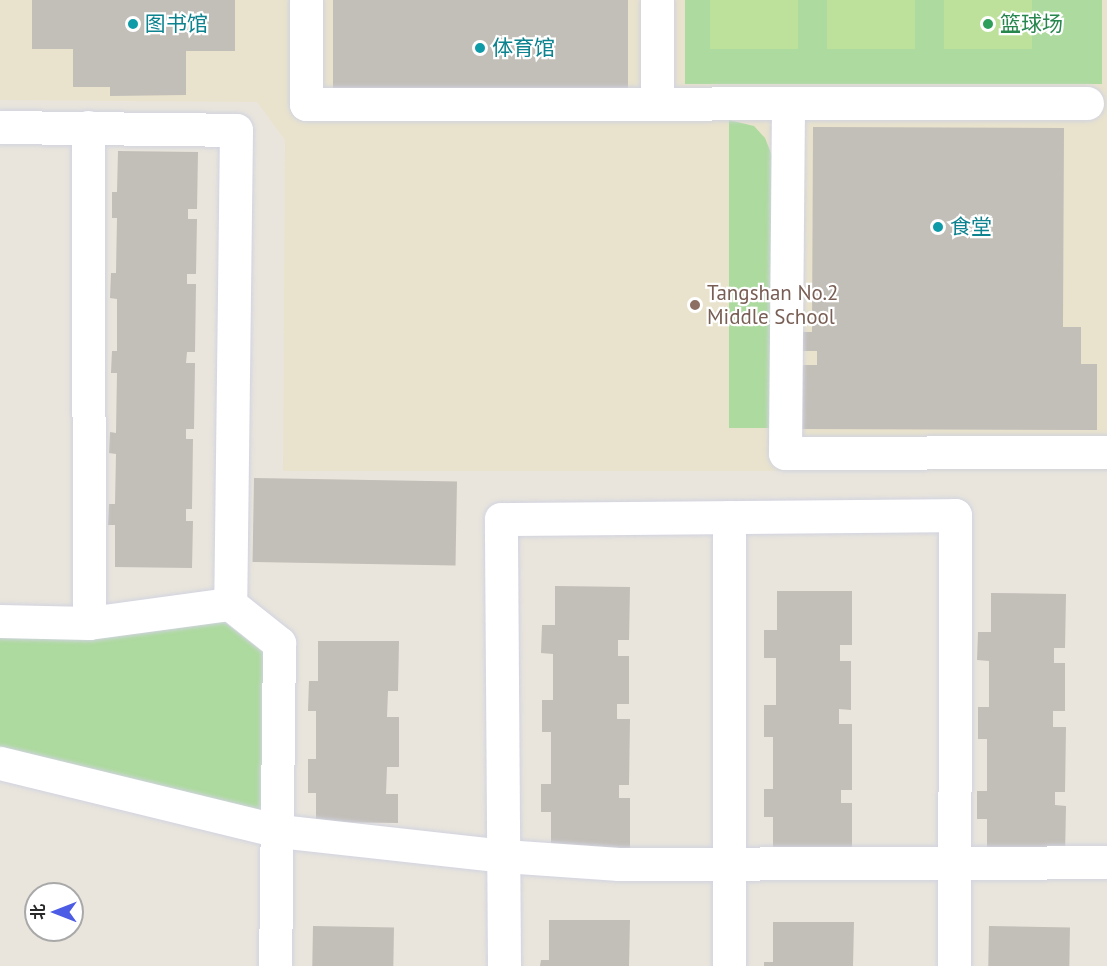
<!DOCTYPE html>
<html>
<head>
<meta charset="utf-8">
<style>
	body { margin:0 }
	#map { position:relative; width:1107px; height:966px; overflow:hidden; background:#e9e5dc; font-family:"PT Sans","Noto Sans SC",sans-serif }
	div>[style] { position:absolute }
	.education>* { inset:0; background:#e9e3cd }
	.green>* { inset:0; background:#adda9e; transform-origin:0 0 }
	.pitch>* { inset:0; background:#bde09b; transform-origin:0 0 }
	.building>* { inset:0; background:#c2beb8; transform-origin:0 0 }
	.roads { filter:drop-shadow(0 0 2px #d1d3e0) drop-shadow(0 0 2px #d1d3e0) }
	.minor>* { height:33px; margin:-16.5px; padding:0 16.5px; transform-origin:16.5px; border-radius:16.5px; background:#fff }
	.dots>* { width:16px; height:16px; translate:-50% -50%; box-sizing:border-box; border:3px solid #fff; border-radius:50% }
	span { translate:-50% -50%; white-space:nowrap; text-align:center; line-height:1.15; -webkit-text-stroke:4.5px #fff; paint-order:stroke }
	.culture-label { font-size:21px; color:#0d838f }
	.left { translate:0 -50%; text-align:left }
	.leisure-label { font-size:21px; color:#27864d }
	.education-label { font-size:21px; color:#785e54 }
	.north { position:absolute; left:24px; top:882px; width:60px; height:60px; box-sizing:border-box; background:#fff; border:2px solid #a9a9a9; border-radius:50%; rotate:270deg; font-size:16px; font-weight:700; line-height:24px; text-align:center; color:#292929 }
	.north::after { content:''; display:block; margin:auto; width:21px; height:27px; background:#4d5ce5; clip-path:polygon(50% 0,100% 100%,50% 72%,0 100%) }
</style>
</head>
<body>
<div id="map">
	<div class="education">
		<i style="clip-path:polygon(0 0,1107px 0,1107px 471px,283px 471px,285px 140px,257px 102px,0 100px)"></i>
	</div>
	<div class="green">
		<i style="left:685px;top:0;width:417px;height:84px"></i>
		<i style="clip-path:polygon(729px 120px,754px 126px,765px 138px,773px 158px,772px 428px,729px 428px)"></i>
		<i style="clip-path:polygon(222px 620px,264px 653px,263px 812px,0 749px,0 636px)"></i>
	</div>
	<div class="pitch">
		<i style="left:710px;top:0;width:88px;height:49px"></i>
		<i style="left:827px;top:0;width:88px;height:49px"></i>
		<i style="left:944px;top:0;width:88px;height:49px"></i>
	</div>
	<div class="building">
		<i style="clip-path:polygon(32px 0,235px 0,235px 51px,186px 51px,186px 95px,110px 96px,110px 87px,73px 87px,73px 49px,32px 49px)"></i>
		<i style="left:333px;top:0;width:295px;height:96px"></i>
		<i style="clip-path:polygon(813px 127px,1064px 128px,1063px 327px,1081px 327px,1081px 364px,1097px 364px,1097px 430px,795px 429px,795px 365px,817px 365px,817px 351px,800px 351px,800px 332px,812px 332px)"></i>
		<i style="clip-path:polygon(118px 151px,198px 152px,197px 209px,188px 209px,188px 219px,197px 219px,196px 274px,187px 274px,187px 284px,196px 284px,195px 352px,187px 352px,186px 363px,195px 363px,194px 429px,186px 429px,186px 439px,193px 439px,192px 509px,186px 509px,186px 521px,193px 521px,192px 568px,115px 567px,115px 525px,108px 525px,109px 504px,115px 504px,116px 454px,109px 453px,110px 432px,116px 433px,117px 373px,111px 373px,112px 351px,117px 351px,117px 299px,110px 298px,111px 273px,116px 273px,117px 218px,112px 218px,112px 192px,117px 192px)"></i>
		<i style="left:254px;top:478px;width:203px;height:84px;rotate:1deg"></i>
		<i style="clip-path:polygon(555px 586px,630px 587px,629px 640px,618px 640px,618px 656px,629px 656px,629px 704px,617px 704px,617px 719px,630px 719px,629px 785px,619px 785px,619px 798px,630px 798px,630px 849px,551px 849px,551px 812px,541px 812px,541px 784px,551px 784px,551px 732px,542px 732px,542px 700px,553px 700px,553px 654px,541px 653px,542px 625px,555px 625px)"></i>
		<i style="clip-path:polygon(777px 591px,852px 591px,852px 645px,840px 645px,840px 661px,851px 661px,851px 710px,839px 709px,839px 724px,852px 724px,852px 790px,841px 790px,841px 803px,852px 803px,852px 854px,773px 853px,773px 817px,764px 817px,764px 789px,773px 789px,773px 737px,764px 737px,764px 705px,776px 705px,776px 658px,764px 658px,764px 630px,777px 630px)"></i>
		<i style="clip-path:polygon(991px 593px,1066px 594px,1065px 648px,1054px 648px,1054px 663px,1065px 663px,1065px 711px,1053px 711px,1053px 727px,1066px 727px,1065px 792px,1055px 792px,1055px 805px,1066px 806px,1065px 856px,987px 856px,987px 819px,977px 819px,977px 791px,987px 791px,987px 739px,978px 739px,978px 707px,989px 707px,989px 661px,977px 660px,978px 632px,991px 632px)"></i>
		<i style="clip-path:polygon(318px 641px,399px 641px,398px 691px,388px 691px,387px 717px,399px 717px,399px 767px,387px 767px,386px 794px,398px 794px,398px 823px,316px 822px,316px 793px,308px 793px,308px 759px,316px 759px,316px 711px,308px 711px,309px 681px,318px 681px)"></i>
		<i style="clip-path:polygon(549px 920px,630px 920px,629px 966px,540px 966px,541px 960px,549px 960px)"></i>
		<i style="clip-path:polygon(773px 922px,854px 922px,853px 966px,764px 966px,764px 962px,773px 962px)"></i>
		<i style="left:313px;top:926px;width:81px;height:40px;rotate:1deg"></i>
		<i style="left:989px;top:926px;width:81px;height:40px;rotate:1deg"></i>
	</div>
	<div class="roads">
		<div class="minor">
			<i style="left:306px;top:0;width:104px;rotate:90deg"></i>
			<i style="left:306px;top:104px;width:781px;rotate:-0.07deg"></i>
			<i style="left:657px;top:0;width:104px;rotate:90deg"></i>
			<i style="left:788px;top:105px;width:348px;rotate:90.5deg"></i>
			<i style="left:785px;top:453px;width:322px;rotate:-0.2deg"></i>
			<i style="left:0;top:127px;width:236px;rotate:0.7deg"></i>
			<i style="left:236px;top:130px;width:474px;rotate:90.7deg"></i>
			<i style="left:88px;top:127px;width:496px;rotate:89.9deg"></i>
			<i style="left:729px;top:517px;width:449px;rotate:90deg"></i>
			<i style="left:0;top:621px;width:89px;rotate:1.3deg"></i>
			<i style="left:89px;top:623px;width:142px;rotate:-7.7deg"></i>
			<i style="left:230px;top:604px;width:63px;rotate:38.5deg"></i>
			<i style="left:279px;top:643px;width:323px;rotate:90.7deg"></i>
			<i style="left:0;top:763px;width:287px;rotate:13.7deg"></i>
			<i style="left:279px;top:831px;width:226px;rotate:6.3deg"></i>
			<i style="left:504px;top:856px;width:115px;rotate:4deg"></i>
			<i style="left:619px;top:864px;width:488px;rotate:-0.2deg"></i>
			<i style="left:504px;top:966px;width:447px;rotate:-90.4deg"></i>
			<i style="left:501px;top:519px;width:454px;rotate:-0.5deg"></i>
			<i style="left:955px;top:515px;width:451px;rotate:90.1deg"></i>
		</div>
	</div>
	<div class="dots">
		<i style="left:133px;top:24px;background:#0f9aa8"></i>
		<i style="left:988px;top:24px;background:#2e9e5b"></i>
		<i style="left:480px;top:48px;background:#0f9aa8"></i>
		<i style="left:938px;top:227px;background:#0f9aa8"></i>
		<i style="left:695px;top:305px;background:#8d6e63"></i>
	</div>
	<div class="culture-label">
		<span class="left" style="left:145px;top:24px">图书馆</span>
		<span class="left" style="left:492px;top:48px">体育馆</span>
		<span class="left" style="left:950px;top:227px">食堂</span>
	</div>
	<div class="leisure-label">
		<span class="left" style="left:1000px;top:24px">篮球场</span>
	</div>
	<div class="education-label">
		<span class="left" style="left:707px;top:305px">Tangshan No.2<br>Middle School</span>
	</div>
	<div class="north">北</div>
</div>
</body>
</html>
